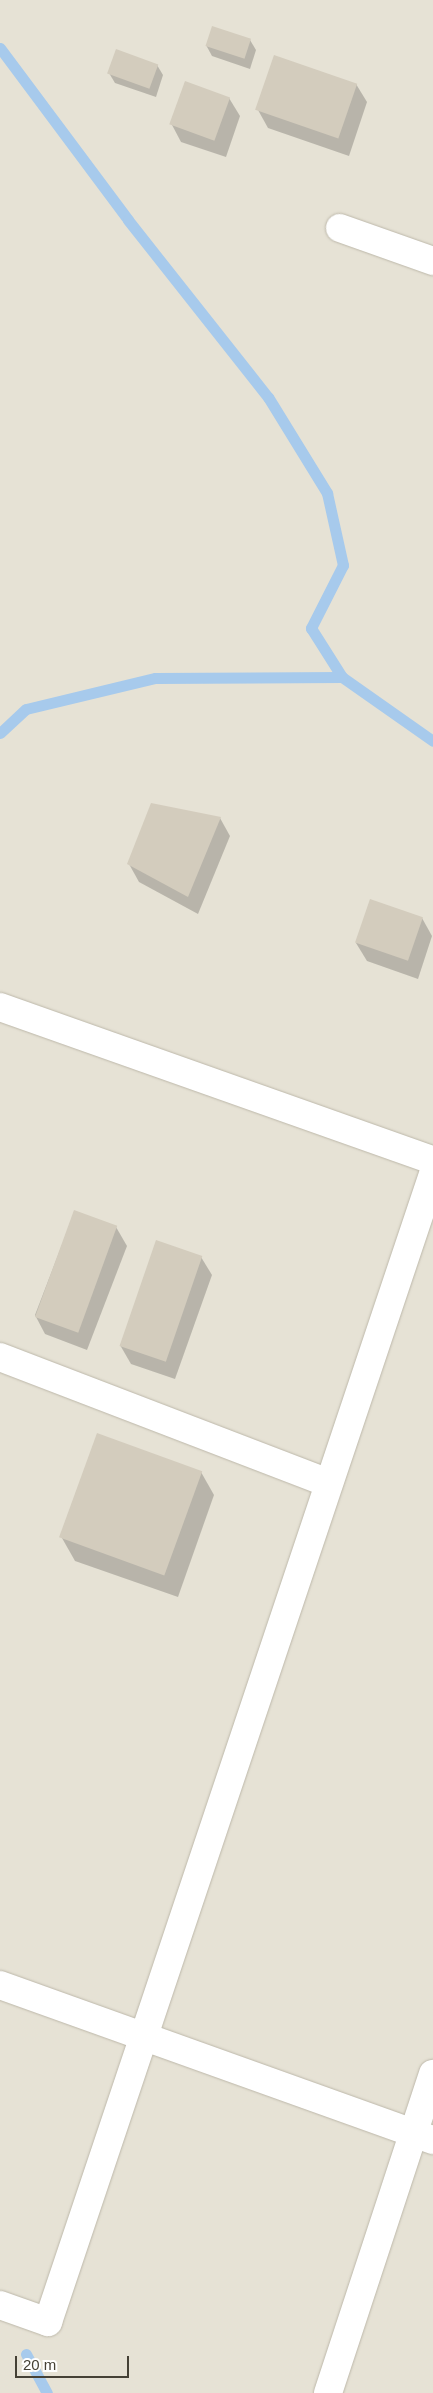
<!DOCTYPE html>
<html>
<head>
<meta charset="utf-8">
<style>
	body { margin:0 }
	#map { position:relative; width:433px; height:2393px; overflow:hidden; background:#f2f0e7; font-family:Helvetica,sans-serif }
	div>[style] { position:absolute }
	.residential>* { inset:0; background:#e6e2d5; transform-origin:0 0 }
	.shadow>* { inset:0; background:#0003 }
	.stream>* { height:11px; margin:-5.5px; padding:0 5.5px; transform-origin:5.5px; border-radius:5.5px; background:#a7caec }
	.building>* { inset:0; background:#d3ccbd; transform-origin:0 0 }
	.roads { filter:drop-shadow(0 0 1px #bdb8aa) drop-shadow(0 0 1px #bdb8aa) }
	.minor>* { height:28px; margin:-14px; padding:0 14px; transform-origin:14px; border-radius:14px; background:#fff }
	span { translate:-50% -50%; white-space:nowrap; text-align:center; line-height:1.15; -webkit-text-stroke:5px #fff; paint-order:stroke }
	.scale { position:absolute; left:15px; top:2356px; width:114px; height:22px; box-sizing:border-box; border:2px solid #454136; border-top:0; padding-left:6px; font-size:15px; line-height:18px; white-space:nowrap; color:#454136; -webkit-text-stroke:4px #fff; paint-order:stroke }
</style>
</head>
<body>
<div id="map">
	<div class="residential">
		<i style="left:0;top:0;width:433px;height:2393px"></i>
	</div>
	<div class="shadow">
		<i style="clip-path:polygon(250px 40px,256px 50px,250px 69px,212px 56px,206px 45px)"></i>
		<i style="clip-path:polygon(157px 65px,163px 75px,156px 97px,115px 83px,109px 73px)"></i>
		<i style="clip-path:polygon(356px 84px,367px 102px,349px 156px,268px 128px,258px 110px)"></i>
		<i style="clip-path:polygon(229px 98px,240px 116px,226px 157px,181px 142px,171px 123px)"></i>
		<i style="clip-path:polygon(220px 818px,230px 836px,198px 914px,139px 882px,129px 864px)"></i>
		<i style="clip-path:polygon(422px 918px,432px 936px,418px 979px,367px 961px,356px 943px)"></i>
		<i style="clip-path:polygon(75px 1211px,116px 1227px,127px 1246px,87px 1350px,45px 1334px,35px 1315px)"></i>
		<i style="clip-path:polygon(201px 1257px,212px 1275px,175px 1379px,131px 1364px,120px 1345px)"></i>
		<i style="clip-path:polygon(201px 1472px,214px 1495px,178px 1597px,75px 1561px,62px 1538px)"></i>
	</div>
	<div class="stream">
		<i style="left:0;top:48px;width:214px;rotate:53.3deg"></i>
		<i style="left:128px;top:220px;width:226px;rotate:51.7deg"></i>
		<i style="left:268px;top:397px;width:113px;rotate:58.4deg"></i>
		<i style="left:327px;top:493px;width:74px;rotate:77.5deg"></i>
		<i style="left:343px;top:565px;width:71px;rotate:116.9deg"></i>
		<i style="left:311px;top:628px;width:58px;rotate:57.7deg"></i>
		<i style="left:342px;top:677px;width:111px;rotate:35.1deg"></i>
		<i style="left:0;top:733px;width:35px;rotate:-43deg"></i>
		<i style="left:26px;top:709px;width:133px;rotate:-13.5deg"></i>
		<i style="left:155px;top:678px;width:187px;rotate:-0.3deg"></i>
		<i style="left:26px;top:2354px;width:44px;rotate:61.7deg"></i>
	</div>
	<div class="building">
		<i style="left:212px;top:26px;width:41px;height:21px;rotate:18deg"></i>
		<i style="left:116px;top:49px;width:45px;height:26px;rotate:20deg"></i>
		<i style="left:274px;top:55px;width:88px;height:58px;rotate:19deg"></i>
		<i style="left:185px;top:81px;width:48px;height:46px;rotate:20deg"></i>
		<i style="clip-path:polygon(151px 803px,221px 817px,188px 897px,127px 864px)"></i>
		<i style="left:370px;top:899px;width:56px;height:46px;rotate:19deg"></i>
		<i style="left:74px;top:1210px;width:46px;height:114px;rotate:20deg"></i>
		<i style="left:156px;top:1240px;width:49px;height:112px;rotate:19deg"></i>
		<i style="left:97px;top:1433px;width:112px;height:111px;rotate:20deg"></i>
	</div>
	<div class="roads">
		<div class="minor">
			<i style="left:340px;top:228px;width:99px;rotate:19.5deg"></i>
			<i style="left:0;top:1007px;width:459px;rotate:19.5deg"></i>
			<i style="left:0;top:1357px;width:352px;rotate:21deg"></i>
			<i style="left:0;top:1985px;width:460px;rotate:19.7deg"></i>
			<i style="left:0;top:2305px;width:51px;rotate:19.5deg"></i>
			<i style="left:48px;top:2322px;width:1211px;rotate:-71.46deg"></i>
			<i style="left:328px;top:2393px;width:336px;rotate:-71.8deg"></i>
		</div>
	</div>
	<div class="scale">20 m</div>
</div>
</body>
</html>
